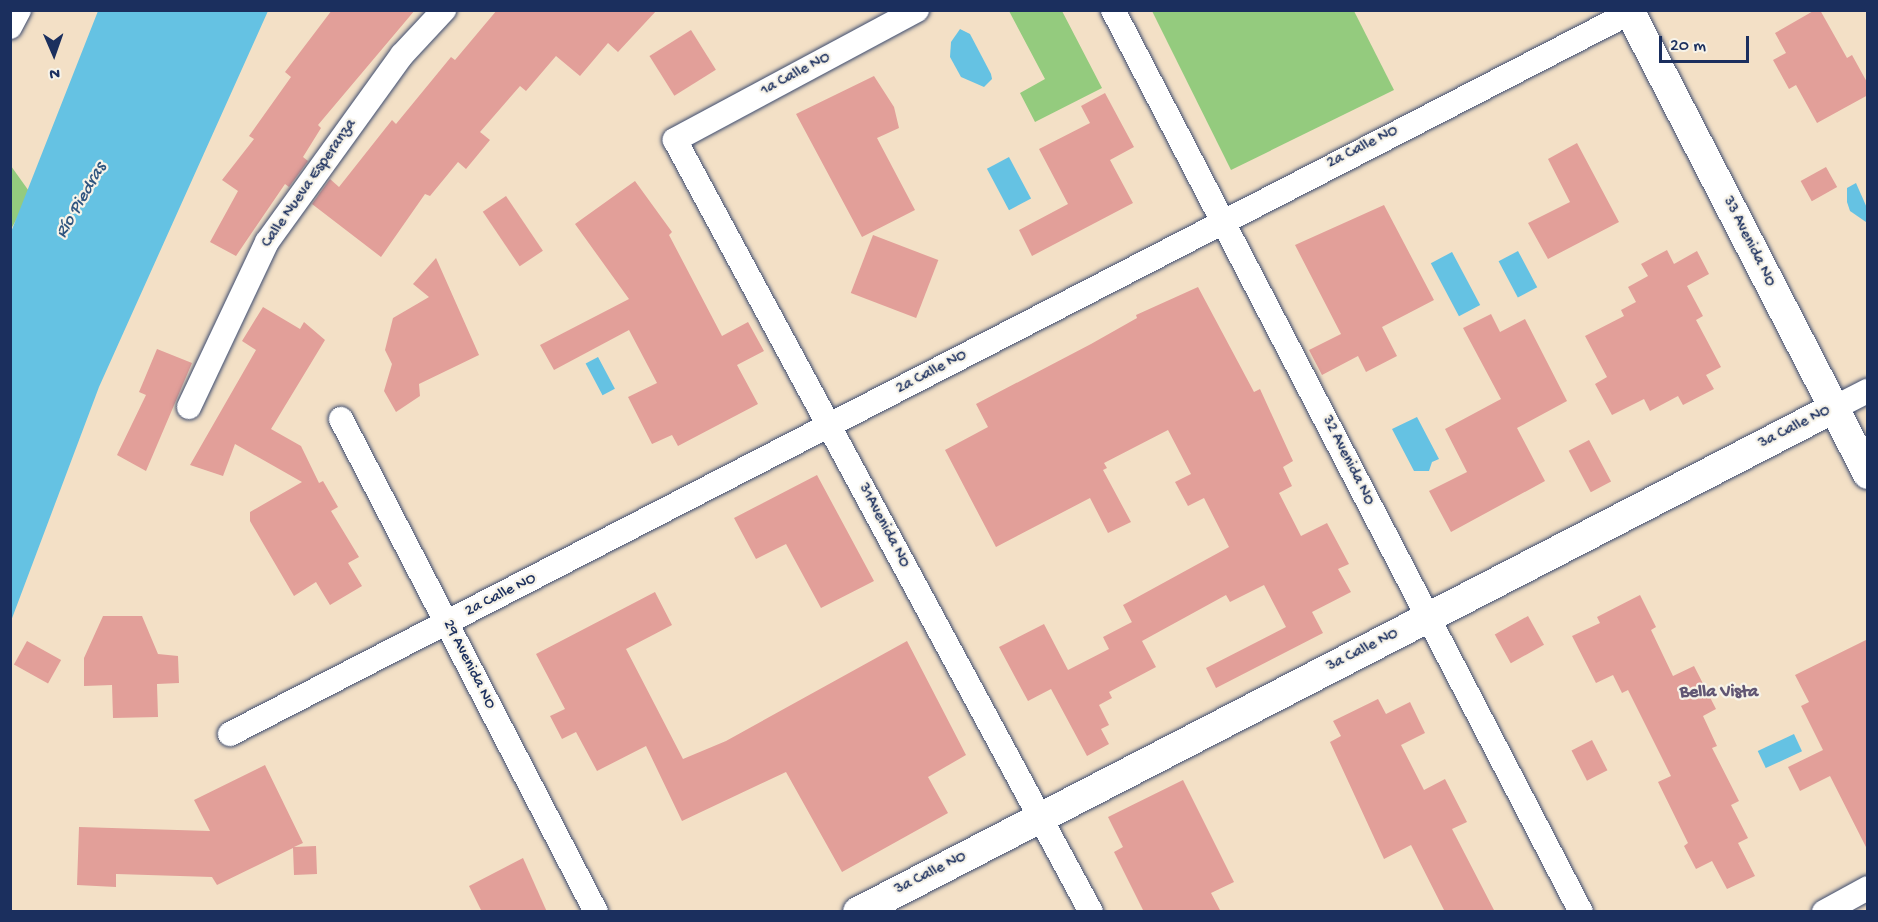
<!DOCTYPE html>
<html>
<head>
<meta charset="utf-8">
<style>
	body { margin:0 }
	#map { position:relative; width:1878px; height:922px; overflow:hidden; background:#f3e0c6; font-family:"Gochi Hand",sans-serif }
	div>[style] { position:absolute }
	.green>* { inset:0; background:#94cb7e }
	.water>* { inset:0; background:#65c2e3; transform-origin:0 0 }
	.building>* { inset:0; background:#e29f99; transform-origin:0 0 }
	.roads { filter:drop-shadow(0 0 2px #3b4a6e) drop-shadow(0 0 2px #3b4a6e) }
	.minor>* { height:24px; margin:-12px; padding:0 12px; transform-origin:12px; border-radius:12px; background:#fff }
	.tertiary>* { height:30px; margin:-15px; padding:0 15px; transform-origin:15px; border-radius:15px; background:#fff }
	span { translate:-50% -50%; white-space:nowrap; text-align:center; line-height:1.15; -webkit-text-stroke:4.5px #f7f3e8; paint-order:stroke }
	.street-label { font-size:16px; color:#1b2f5e }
	.water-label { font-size:18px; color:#2e547f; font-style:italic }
	.neighbourhood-label { font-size:18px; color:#615673; font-weight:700 }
	.frame { position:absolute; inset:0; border:12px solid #1b2f5e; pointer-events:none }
	.north { position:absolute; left:24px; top:24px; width:60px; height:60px; -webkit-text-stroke:4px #f7f3e8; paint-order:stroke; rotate:178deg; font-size:16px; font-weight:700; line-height:24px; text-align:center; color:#1b2f5e }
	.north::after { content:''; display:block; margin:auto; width:21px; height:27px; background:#1b2f5e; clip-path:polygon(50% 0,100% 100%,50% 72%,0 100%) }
	.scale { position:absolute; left:1659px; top:36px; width:90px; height:27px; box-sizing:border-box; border:3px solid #1b2f5e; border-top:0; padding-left:8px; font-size:18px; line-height:21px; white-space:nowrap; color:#1b2f5e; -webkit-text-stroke:4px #f7f3e8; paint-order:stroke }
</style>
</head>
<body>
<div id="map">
	<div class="green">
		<i style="clip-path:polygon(1009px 11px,1062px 11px,1102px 88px,1035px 122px,1020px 93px,1045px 79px)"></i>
		<i style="clip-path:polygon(1152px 11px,1354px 11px,1394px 90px,1231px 170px)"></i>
		<i style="clip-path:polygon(11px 166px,31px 194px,11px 229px)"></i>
	</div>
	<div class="water">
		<i style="clip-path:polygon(98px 11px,268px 11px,99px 387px,11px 621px,11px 232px)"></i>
		<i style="clip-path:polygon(960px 29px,970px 34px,991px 74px,992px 79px,984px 87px,961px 77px,950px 57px,951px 42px)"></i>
		<i style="left:1009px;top:157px;width:47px;height:25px;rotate:62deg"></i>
		<i style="clip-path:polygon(1856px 183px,1867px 208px,1866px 222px,1850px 211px,1847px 202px,1847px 188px)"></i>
		<i style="left:1518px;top:251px;width:41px;height:22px;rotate:62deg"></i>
		<i style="left:1452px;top:252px;width:60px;height:24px;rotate:62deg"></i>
		<i style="left:598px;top:357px;width:36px;height:14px;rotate:62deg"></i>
		<i style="clip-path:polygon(1417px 417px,1439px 459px,1432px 462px,1429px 471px,1414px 471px,1392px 429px)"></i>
		<i style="left:1794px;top:734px;width:19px;height:40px;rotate:65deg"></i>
	</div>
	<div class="building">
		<i style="clip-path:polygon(332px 10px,415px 10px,318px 125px,321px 128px,303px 157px,308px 161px,289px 187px,285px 184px,236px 256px,210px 242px,238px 191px,222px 180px,254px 139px,249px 136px,291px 77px,285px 72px)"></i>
		<i style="clip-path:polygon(497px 10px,657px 10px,618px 52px,608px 43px,580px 76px,556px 56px,526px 91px,520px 86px,480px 132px,490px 140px,466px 169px,458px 162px,430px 196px,425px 194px,381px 257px,312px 204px,330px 179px,339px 187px,392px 120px,396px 124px,451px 57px,455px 60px)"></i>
		<i style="clip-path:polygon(1815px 10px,1820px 10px,1847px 58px,1852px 55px,1868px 84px,1868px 95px,1817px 123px,1796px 85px,1789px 89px,1773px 60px,1786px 53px,1775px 33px)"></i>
		<i style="left:691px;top:30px;width:47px;height:49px;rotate:58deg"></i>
		<i style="clip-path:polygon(874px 76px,894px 107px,899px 128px,877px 138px,915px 210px,862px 237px,796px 114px)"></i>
		<i style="clip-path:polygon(1105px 93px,1134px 147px,1110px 160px,1133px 203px,1032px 256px,1019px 230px,1068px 204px,1039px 149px,1090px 123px,1081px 106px)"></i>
		<i style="clip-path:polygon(1577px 143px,1619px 222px,1548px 259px,1528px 223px,1570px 202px,1548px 159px)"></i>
		<i style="left:1826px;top:167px;width:23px;height:29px;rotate:61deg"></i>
		<i style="clip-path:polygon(635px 181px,672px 232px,669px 235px,722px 336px,748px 322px,764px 351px,737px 365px,758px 404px,678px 446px,672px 435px,652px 444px,628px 397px,657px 383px,629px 330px,554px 370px,540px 345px,629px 299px,575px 224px)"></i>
		<i style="left:506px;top:196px;width:66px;height:28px;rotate:56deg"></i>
		<i style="clip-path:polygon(1384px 205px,1434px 300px,1382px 327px,1397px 356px,1366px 372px,1358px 356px,1322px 375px,1309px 350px,1341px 334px,1295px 245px)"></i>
		<i style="left:873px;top:235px;width:70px;height:62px;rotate:21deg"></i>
		<i style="clip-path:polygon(1667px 250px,1674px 264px,1697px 251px,1709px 274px,1687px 286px,1703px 316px,1696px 320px,1721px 367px,1706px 375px,1714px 389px,1683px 405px,1678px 396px,1650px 411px,1644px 399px,1612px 415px,1595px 384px,1607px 377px,1585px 336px,1624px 316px,1621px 310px,1636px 302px,1628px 287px,1648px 276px,1641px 264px)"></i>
		<i style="clip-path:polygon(436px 258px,479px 355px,419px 384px,420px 396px,396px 412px,384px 391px,392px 364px,385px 350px,393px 318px,429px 297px,413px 284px)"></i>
		<i style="clip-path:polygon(1198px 287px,1254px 392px,1260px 389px,1293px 461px,1283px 467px,1292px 486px,1279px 493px,1301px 536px,1327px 523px,1349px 564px,1338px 569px,1351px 592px,1312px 612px,1323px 633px,1216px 688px,1206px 668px,1286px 627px,1264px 585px,1230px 602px,1226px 595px,1142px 641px,1156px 667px,1109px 692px,1112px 698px,1099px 705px,1109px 725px,1101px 729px,1109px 744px,1087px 756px,1051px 689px,1028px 701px,999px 647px,1044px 624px,1068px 670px,1109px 649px,1103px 637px,1132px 622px,1136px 630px,1123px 605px,1229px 547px,1204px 498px,1188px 506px,1175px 482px,1191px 474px,1168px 430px,1104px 463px,1107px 468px,1103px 470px,1131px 522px,1108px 533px,1090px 498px,996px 547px,945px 450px,988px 427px,976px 404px,1091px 344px,1137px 318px,1136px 315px)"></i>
		<i style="clip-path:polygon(263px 307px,300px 329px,304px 322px,325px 340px,271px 429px,301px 446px,319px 483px,323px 481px,338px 507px,331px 511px,359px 557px,348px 563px,362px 586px,330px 605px,316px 582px,294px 596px,250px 521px,250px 512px,302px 482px,235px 444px,223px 476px,190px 465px,256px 350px,242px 341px)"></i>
		<i style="clip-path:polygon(1491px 314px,1500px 332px,1525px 319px,1567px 401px,1517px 428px,1545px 481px,1451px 532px,1429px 491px,1467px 472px,1445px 429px,1501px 399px,1463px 328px)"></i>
		<i style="clip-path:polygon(157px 349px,192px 363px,146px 471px,117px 455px,146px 395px,139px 392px)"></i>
		<i style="left:1589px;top:440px;width:47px;height:23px;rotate:62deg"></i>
		<i style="clip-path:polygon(817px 475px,874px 581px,821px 608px,786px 544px,756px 559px,734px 518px)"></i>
		<i style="clip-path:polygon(655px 592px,672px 625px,626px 649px,683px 759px,726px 741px,907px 641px,966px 755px,928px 777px,948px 813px,842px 872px,786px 772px,682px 821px,646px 746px,597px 771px,576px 732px,562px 739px,550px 716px,565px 709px,536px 654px)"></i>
		<i style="clip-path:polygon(1640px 595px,1656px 627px,1651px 630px,1673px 676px,1694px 666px,1716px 709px,1703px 716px,1717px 746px,1712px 748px,1739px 801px,1731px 805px,1748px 838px,1738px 843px,1755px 876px,1727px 889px,1712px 861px,1696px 869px,1684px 846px,1688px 843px,1658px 782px,1671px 776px,1628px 690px,1622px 693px,1613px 675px,1596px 683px,1572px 636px,1600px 623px,1597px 617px)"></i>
		<i style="clip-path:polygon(103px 616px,142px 616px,158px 654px,178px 656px,179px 683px,157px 684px,158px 717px,113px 718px,112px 685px,84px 686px,84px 658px)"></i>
		<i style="left:1528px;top:616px;width:33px;height:38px;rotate:61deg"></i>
		<i style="clip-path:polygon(1868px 639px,1868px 851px,1830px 776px,1800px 791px,1788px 767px,1823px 750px,1801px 706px,1809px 702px,1795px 675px)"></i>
		<i style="left:27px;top:641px;width:39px;height:27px;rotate:29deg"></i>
		<i style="clip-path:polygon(1378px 699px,1386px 714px,1410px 702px,1425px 733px,1401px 745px,1424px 790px,1445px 779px,1467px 822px,1452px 829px,1495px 912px,1445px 912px,1411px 845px,1384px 859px,1330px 742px,1341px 736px,1333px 721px)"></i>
		<i style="left:1592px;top:740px;width:34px;height:23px;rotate:63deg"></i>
		<i style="clip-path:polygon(265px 765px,303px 843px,294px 847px,316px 846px,317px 874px,294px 875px,293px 848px,217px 885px,212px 877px,116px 874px,116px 887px,77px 885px,79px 827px,210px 831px,194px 800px)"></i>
		<i style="clip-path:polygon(1183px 780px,1234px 882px,1211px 893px,1221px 912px,1144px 912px,1114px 852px,1123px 847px,1108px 817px)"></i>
		<i style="clip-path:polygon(523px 858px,547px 912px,482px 912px,469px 886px)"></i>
	</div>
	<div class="roads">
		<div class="minor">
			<i style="left:917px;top:10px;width:275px;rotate:151.8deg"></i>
			<i style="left:675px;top:140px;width:877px;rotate:61.68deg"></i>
			<i style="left:1113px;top:10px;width:1016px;rotate:62.58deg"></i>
			<i style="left:10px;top:27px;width:19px;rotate:-62deg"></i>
			<i style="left:189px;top:407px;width:183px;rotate:-64.7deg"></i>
			<i style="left:267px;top:242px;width:231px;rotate:-54.2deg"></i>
			<i style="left:402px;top:55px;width:62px;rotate:-47deg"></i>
			<i style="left:1834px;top:408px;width:38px;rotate:-27deg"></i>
			<i style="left:341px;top:419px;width:555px;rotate:62.65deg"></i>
			<i style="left:230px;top:734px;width:1581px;rotate:-27.26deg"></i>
			<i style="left:1824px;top:912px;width:50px;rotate:-28.6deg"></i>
		</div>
		<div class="tertiary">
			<i style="left:1629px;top:10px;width:522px;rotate:62.75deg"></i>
			<i style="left:858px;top:912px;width:1098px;rotate:-27.31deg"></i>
		</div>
	</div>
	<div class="street-label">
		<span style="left:796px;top:75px;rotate:-28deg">1a Calle NO</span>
		<span style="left:1363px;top:148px;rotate:-27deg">2a Calle NO</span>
		<span style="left:310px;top:184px;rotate:-55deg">Calle Nueva Esperanza</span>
		<span style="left:1748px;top:242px;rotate:63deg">33 Avenida NO</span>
		<span style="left:932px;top:373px;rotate:-28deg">2a Calle NO</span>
		<span style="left:1795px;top:428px;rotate:-27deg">3a Calle NO</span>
		<span style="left:1347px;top:461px;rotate:63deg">32 Avenida NO</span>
		<span style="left:883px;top:526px;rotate:62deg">31Avenida NO</span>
		<span style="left:501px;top:596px;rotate:-27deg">2a Calle NO</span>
		<span style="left:1363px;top:651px;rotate:-27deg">3a Calle NO</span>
		<span style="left:468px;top:665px;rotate:63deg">29 Avenida NO</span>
		<span style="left:931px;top:874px;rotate:-27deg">3a Calle NO</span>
	</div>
	<div class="water-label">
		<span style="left:82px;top:201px;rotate:-60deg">Río Piedras</span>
	</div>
	<div class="neighbourhood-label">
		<span style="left:1719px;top:693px">Bella Vista</span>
	</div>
	<div class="frame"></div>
	<div class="north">N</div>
	<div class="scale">20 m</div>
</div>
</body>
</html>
